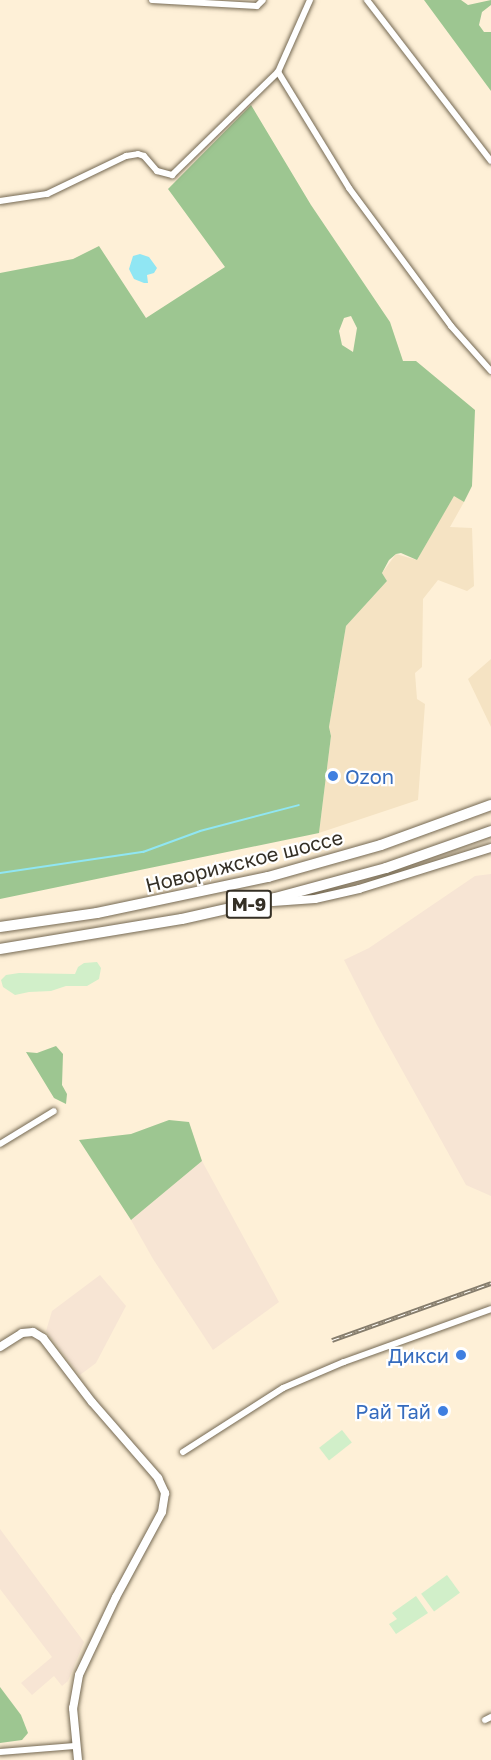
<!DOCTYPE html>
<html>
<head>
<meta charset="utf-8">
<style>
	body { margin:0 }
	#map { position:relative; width:491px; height:1760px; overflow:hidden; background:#fef0d7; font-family:"Golos Text",sans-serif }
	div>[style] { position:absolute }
	.built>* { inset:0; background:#f5e3c3 }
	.industrial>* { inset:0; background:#f7e5d4 }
	.green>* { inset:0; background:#d1efc9; transform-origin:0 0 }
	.forest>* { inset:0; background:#9dc691 }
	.water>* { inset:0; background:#90e6f3 }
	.stream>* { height:2px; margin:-1px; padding:0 1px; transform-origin:1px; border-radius:1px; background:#90e6f3 }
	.roads { filter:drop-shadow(0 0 2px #746852) drop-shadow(0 0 2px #746852) }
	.street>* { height:6px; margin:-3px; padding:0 3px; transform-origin:3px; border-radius:3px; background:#fff }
	.secondary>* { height:8px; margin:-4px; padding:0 4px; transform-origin:4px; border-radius:4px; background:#fff }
	.highway>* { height:10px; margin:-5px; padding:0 5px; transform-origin:5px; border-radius:5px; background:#fff }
	.rail>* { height:4.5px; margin-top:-2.25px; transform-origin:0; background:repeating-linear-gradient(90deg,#fff 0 7px,#857c6c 0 14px); box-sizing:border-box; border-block:2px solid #857c6c }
	.dots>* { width:16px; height:16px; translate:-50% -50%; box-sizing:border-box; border:3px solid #fff; border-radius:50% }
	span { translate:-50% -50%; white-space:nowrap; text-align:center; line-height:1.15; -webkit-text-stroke:4.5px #fff; paint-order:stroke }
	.shield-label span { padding:2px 4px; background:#fff; border:2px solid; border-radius:4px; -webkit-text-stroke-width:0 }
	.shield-label { font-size:18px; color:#342f25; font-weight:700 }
	.shop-label { font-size:20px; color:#366cbe }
	.left { translate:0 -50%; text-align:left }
	.right { translate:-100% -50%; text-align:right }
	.street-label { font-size:20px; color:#342f25 }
</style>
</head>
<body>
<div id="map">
	<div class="built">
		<i style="clip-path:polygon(454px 495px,464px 502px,450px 527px,472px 528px,474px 586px,467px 591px,438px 580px,423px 599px,422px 667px,415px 673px,417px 699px,425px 704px,418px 800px,319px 833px,331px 736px,329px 727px,346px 626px,387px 581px,382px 573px,396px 554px,417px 560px)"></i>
		<i style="clip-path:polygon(491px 659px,491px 727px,468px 679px)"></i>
	</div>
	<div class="industrial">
		<i style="clip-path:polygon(491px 874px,491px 1196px,466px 1185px,377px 1025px,344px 960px,369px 948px,475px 876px)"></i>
		<i style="clip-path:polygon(202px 1161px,279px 1302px,213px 1350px,153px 1259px,131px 1220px)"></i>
		<i style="clip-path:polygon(100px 1275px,126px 1306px,96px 1363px,80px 1375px,46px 1331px,52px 1311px)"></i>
		<i style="clip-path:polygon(0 1529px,84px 1642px,68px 1681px,62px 1686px,54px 1676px,32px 1695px,21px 1683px,52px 1657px,0 1589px)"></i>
	</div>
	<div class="green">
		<i style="clip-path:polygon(97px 962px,101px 968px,99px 979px,87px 986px,66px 986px,51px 991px,29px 992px,15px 995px,3px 987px,1px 980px,6px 975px,19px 973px,75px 974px,78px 967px,84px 963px)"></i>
		<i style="left:342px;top:1430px;width:16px;height:29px;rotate:52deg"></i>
		<i style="left:447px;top:1575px;width:22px;height:32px;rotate:54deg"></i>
		<i style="clip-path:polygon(416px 1596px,428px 1613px,396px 1634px,389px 1624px,397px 1619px,392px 1613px)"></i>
	</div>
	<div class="forest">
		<i style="clip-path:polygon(424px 0,461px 0,468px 5px,491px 0,491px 5px,482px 12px,479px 25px,484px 32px,491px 32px,491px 91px)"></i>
		<i style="clip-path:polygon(evenodd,251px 105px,311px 205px,390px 322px,403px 361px,416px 361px,475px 410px,472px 486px,464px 502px,454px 496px,417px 560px,401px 553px,396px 554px,389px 560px,382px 573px,387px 581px,346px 626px,329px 727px,331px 736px,319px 833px,0 899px,0 273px,73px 259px,99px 246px,146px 318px,225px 267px,168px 189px,251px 105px,351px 316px,357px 328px,353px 352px,342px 345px,339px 331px,344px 318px,351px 316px)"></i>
		<i style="clip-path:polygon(56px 1046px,63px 1054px,62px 1085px,67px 1094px,66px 1104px,54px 1098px,26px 1052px,37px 1053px)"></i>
		<i style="clip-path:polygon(169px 1120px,189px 1122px,202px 1161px,131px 1220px,79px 1140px,131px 1134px)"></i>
		<i style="clip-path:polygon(0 1687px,21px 1715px,28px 1733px,22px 1740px,0 1743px)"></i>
	</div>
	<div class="water">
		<i style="clip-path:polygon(140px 254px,149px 257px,157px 268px,154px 273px,147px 275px,148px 283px,144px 283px,134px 279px,129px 269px,133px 256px)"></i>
	</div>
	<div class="stream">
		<i style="left:0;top:873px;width:145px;rotate:-8.4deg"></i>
		<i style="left:143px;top:852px;width:61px;rotate:-20.2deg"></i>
		<i style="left:200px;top:831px;width:102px;rotate:-14.7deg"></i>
	</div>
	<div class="roads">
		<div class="street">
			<i style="left:152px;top:0;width:105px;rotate:3.3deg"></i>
			<i style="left:257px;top:6px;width:8px;rotate:-45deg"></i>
			<i style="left:367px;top:0;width:203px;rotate:52.4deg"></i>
			<i style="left:278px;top:72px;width:136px;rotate:58.5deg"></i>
			<i style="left:349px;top:188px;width:172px;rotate:53.5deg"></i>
			<i style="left:451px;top:326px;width:60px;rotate:48.4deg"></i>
			<i style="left:0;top:201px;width:48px;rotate:-8.5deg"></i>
			<i style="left:47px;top:194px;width:88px;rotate:-25.7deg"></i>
			<i style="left:126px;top:156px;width:12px;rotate:-9deg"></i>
			<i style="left:138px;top:154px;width:6px;rotate:18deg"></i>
			<i style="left:144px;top:156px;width:20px;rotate:49deg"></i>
			<i style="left:157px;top:171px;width:16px;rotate:15deg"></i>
			<i style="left:172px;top:175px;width:148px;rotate:-44.2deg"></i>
			<i style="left:278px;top:72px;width:79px;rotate:-66deg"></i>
			<i style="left:0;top:1144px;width:63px;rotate:-31.4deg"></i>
			<i style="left:183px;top:1452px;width:119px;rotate:-32.6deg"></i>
			<i style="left:283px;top:1388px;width:66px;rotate:-23.1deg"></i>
			<i style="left:344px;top:1362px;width:156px;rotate:-19.8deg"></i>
			<i style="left:485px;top:1720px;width:7px;rotate:-27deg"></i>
			<i style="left:0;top:1752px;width:75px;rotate:-4.6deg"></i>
		</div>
		<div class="secondary">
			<i style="left:273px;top:902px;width:42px;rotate:-4.1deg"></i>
			<i style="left:315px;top:899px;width:45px;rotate:-12.8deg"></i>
			<i style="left:359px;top:889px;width:138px;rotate:-17.3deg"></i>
			<i style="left:0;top:1347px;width:26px;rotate:-32deg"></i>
			<i style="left:22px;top:1333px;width:11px;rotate:-5deg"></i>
			<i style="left:33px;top:1332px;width:12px;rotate:31deg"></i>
			<i style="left:43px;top:1338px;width:81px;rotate:52.6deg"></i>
			<i style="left:92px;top:1402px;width:101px;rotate:49deg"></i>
			<i style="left:158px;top:1478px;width:17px;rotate:65deg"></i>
			<i style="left:165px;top:1493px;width:19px;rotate:99deg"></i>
			<i style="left:162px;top:1512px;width:97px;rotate:118.4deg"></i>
			<i style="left:116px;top:1597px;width:86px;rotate:115.4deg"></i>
			<i style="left:79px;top:1675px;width:34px;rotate:100deg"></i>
			<i style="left:73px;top:1708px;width:52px;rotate:84.5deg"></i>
		</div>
		<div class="highway">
			<i style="left:0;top:927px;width:98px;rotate:-8.2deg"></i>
			<i style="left:97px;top:913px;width:175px;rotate:-11.9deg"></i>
			<i style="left:268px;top:877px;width:117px;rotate:-15.8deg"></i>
			<i style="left:381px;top:845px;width:117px;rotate:-20deg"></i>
			<i style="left:0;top:949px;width:184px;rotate:-9.4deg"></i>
			<i style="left:182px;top:919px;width:95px;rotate:-12.7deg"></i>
			<i style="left:275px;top:898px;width:115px;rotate:-15.1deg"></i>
			<i style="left:386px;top:868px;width:111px;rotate:-19.4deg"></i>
		</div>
	</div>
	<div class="rail">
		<i style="left:332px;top:1340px;width:169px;rotate:-19.7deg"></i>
	</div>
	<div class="dots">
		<i style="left:333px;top:776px;background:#3f7fe0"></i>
		<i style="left:461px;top:1355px;background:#3f7fe0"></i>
		<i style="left:443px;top:1411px;background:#3f7fe0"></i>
	</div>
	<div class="shield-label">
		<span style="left:249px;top:904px">М-9</span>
	</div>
	<div class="shop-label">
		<span class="left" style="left:345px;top:776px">Ozon</span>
		<span class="right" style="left:449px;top:1355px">Дикси</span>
		<span class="right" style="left:431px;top:1411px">Рай Тай</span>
	</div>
	<div class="street-label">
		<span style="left:244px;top:861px;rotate:-14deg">Новорижское шоссе</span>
	</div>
</div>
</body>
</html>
